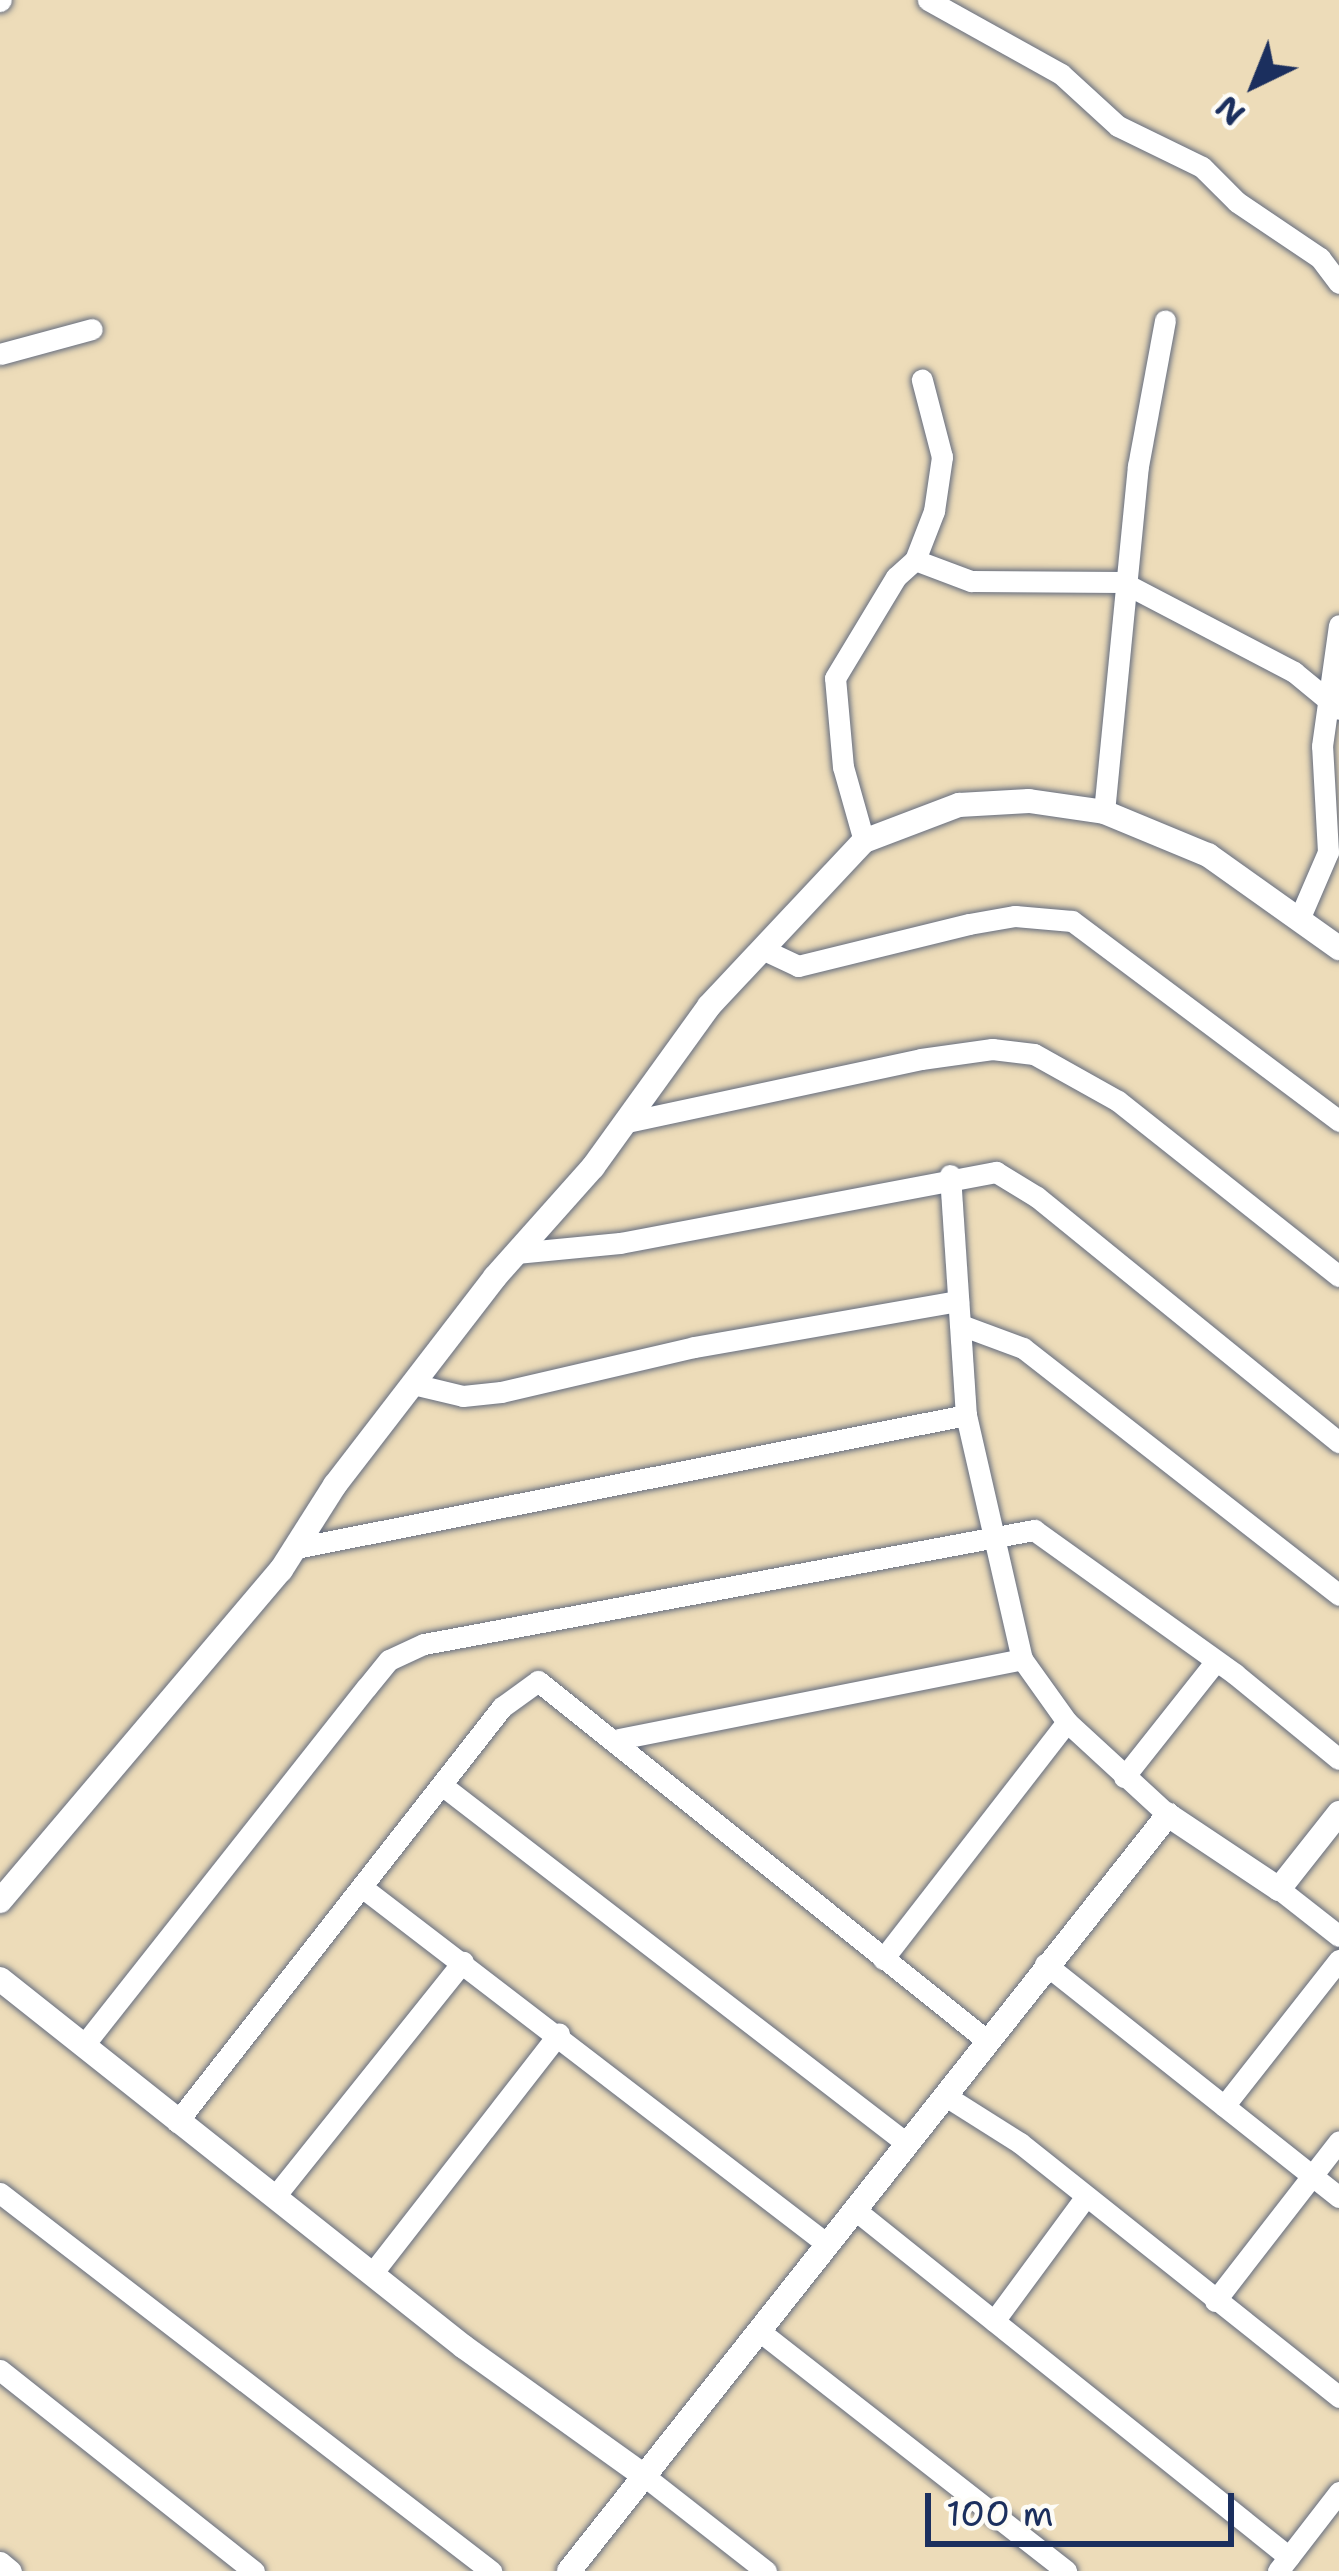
<!DOCTYPE html>
<html>
<head>
<meta charset="utf-8">
<style>
	body { margin:0 }
	#map { position:relative; width:1339px; height:2571px; overflow:hidden; background:#eddcb9; font-family:"Shantell Sans",sans-serif }
	div>[style] { position:absolute }
	.roads { filter:drop-shadow(0 0 3px #646c7e) drop-shadow(0 0 3px #646c7e) }
	.minor>* { height:21px; margin:-10.5px; padding:0 10.5px; transform-origin:10.5px; border-radius:10.5px; background:#fff }
	.tertiary>* { height:24px; margin:-12px; padding:0 12px; transform-origin:12px; border-radius:12px; background:#fff }
	span { translate:-50% -50%; white-space:nowrap; text-align:center; line-height:1.15; -webkit-text-stroke:12px #fdfcf7; paint-order:stroke }
	.north { position:absolute; left:1195px; top:24px; width:120px; height:120px; -webkit-text-stroke:9px #fdfcf7; paint-order:stroke; rotate:223deg; font-size:33px; font-weight:700; line-height:48px; text-align:center; color:#1b2f5e }
	.north::after { content:''; display:block; margin:auto; width:42px; height:54px; background:#1b2f5e; clip-path:polygon(50% 0,100% 100%,50% 72%,0 100%) }
	.scale { position:absolute; left:925px; top:2493px; width:309px; height:54px; box-sizing:border-box; border:6px solid #1b2f5e; border-top:0; padding-left:15px; font-size:36px; line-height:42px; white-space:nowrap; color:#1b2f5e; -webkit-text-stroke:9px #fdfcf7; paint-order:stroke }
</style>
</head>
<body>
<div id="map">
	<div class="roads">
		<div class="minor">
			<i style="left:928px;top:0;width:152px;rotate:29.1deg"></i>
			<i style="left:1061px;top:74px;width:77px;rotate:42.4deg"></i>
			<i style="left:1118px;top:126px;width:93px;rotate:26deg"></i>
			<i style="left:1202px;top:167px;width:49px;rotate:45deg"></i>
			<i style="left:1237px;top:202px;width:100px;rotate:34deg"></i>
			<i style="left:1320px;top:258px;width:31px;rotate:53deg"></i>
			<i style="left:0;top:1px;width:1px;rotate:-45deg"></i>
			<i style="left:0;top:354px;width:95px;rotate:-15.2deg"></i>
			<i style="left:915px;top:560px;width:60px;rotate:20.6deg"></i>
			<i style="left:971px;top:581px;width:151px;rotate:0.4deg"></i>
			<i style="left:1122px;top:582px;width:194px;rotate:27.6deg"></i>
			<i style="left:1294px;top:672px;width:58px;rotate:39.4deg"></i>
			<i style="left:1104px;top:812px;width:348px;rotate:-84.4deg"></i>
			<i style="left:1138px;top:466px;width:148px;rotate:-79.5deg"></i>
			<i style="left:864px;top:841px;width:77px;rotate:-105.8deg"></i>
			<i style="left:843px;top:767px;width:89px;rotate:-95.1deg"></i>
			<i style="left:835px;top:678px;width:118px;rotate:-58.9deg"></i>
			<i style="left:896px;top:577px;width:25px;rotate:-42deg"></i>
			<i style="left:915px;top:560px;width:53px;rotate:-68.8deg"></i>
			<i style="left:934px;top:511px;width:55px;rotate:-81.6deg"></i>
			<i style="left:942px;top:457px;width:80px;rotate:-104.6deg"></i>
			<i style="left:1300px;top:917px;width:71px;rotate:-66.7deg"></i>
			<i style="left:1328px;top:852px;width:106px;rotate:-93.2deg"></i>
			<i style="left:1322px;top:746px;width:122px;rotate:-82deg"></i>
			<i style="left:762px;top:949px;width:40px;rotate:25deg"></i>
			<i style="left:798px;top:966px;width:176px;rotate:-13.8deg"></i>
			<i style="left:969px;top:924px;width:47px;rotate:-9.9deg"></i>
			<i style="left:1015px;top:916px;width:57px;rotate:5deg"></i>
			<i style="left:1072px;top:921px;width:334px;rotate:36.8deg"></i>
			<i style="left:627px;top:1122px;width:301px;rotate:-12.1deg"></i>
			<i style="left:921px;top:1059px;width:72px;rotate:-8deg"></i>
			<i style="left:992px;top:1049px;width:42px;rotate:6.8deg"></i>
			<i style="left:1034px;top:1054px;width:96px;rotate:29.2deg"></i>
			<i style="left:1118px;top:1101px;width:282px;rotate:38.4deg"></i>
			<i style="left:950px;top:1175px;width:241px;rotate:86.2deg"></i>
			<i style="left:966px;top:1415px;width:250px;rotate:77.1deg"></i>
			<i style="left:1022px;top:1659px;width:77px;rotate:54.5deg"></i>
			<i style="left:1067px;top:1722px;width:137px;rotate:42.6deg"></i>
			<i style="left:516px;top:1253px;width:104px;rotate:-5.5deg"></i>
			<i style="left:620px;top:1243px;width:383px;rotate:-10.7deg"></i>
			<i style="left:996px;top:1172px;width:48px;rotate:31.4deg"></i>
			<i style="left:1037px;top:1197px;width:389px;rotate:39.1deg"></i>
			<i style="left:961px;top:1325px;width:66px;rotate:20.4deg"></i>
			<i style="left:1023px;top:1348px;width:401px;rotate:38deg"></i>
			<i style="left:413px;top:1384px;width:51px;rotate:13.5deg"></i>
			<i style="left:463px;top:1396px;width:38px;rotate:-6deg"></i>
			<i style="left:501px;top:1392px;width:198px;rotate:-13.1deg"></i>
			<i style="left:694px;top:1347px;width:268px;rotate:-9.9deg"></i>
			<i style="left:296px;top:1548px;width:683px;rotate:-11.23deg"></i>
			<i style="left:619px;top:1739px;width:411px;rotate:-11.2deg"></i>
			<i style="left:1124px;top:1777px;width:148px;rotate:-51.6deg"></i>
			<i style="left:443px;top:1786px;width:585px;rotate:37.63deg"></i>
			<i style="left:363px;top:1888px;width:585px;rotate:37.5deg"></i>
			<i style="left:1279px;top:1889px;width:76px;rotate:38.1deg"></i>
			<i style="left:883px;top:1959px;width:300px;rotate:-52.2deg"></i>
			<i style="left:1045px;top:1964px;width:375px;rotate:38.4deg"></i>
			<i style="left:83px;top:2046px;width:456px;rotate:-51.7deg"></i>
			<i style="left:366px;top:1688px;width:36px;rotate:-51deg"></i>
			<i style="left:389px;top:1660px;width:38px;rotate:-25deg"></i>
			<i style="left:424px;top:1644px;width:621px;rotate:-10.59deg"></i>
			<i style="left:1034px;top:1530px;width:247px;rotate:35.6deg"></i>
			<i style="left:1235px;top:1674px;width:134px;rotate:39.3deg"></i>
			<i style="left:944px;top:2095px;width:90px;rotate:32.3deg"></i>
			<i style="left:1020px;top:2143px;width:408px;rotate:38.5deg"></i>
			<i style="left:1224px;top:2106px;width:186px;rotate:-51.8deg"></i>
			<i style="left:177px;top:2122px;width:527px;rotate:-51.93deg"></i>
			<i style="left:502px;top:1707px;width:44px;rotate:-35.8deg"></i>
			<i style="left:538px;top:1681px;width:573px;rotate:38.69deg"></i>
			<i style="left:0;top:2193px;width:620px;rotate:37.59deg"></i>
			<i style="left:276px;top:2195px;width:299px;rotate:-51.3deg"></i>
			<i style="left:854px;top:2209px;width:557px;rotate:38.66deg"></i>
			<i style="left:374px;top:2271px;width:301px;rotate:-52.1deg"></i>
			<i style="left:1215px;top:2301px;width:202px;rotate:-52.2deg"></i>
			<i style="left:994px;top:2321px;width:155px;rotate:-53.6deg"></i>
			<i style="left:758px;top:2330px;width:391px;rotate:38deg"></i>
			<i style="left:0;top:2370px;width:324px;rotate:38.4deg"></i>
			<i style="left:643px;top:2475px;width:156px;rotate:38deg"></i>
			<i style="left:0;top:2562px;width:14px;rotate:39deg"></i>
			<i style="left:1278px;top:2571px;width:100px;rotate:-52.3deg"></i>
		</div>
		<div class="tertiary">
			<i style="left:0;top:1901px;width:434px;rotate:-49.7deg"></i>
			<i style="left:281px;top:1570px;width:101px;rotate:-57.6deg"></i>
			<i style="left:335px;top:1485px;width:262px;rotate:-52.4deg"></i>
			<i style="left:495px;top:1277px;width:147px;rotate:-48.3deg"></i>
			<i style="left:593px;top:1167px;width:198px;rotate:-54.2deg"></i>
			<i style="left:709px;top:1006px;width:226px;rotate:-46.8deg"></i>
			<i style="left:864px;top:841px;width:102px;rotate:-20.8deg"></i>
			<i style="left:959px;top:805px;width:70px;rotate:-3.3deg"></i>
			<i style="left:1029px;top:801px;width:76px;rotate:8.3deg"></i>
			<i style="left:1104px;top:812px;width:113px;rotate:22.5deg"></i>
			<i style="left:1208px;top:855px;width:161px;rotate:35.4deg"></i>
			<i style="left:0;top:1979px;width:592px;rotate:38.42deg"></i>
			<i style="left:464px;top:2347px;width:220px;rotate:35.6deg"></i>
			<i style="left:569px;top:2571px;width:965px;rotate:-51.61deg"></i>
			<i style="left:1168px;top:1815px;width:133px;rotate:33.7deg"></i>
			<i style="left:1279px;top:1889px;width:97px;rotate:-51.7deg"></i>
		</div>
	</div>
	<div class="north">N</div>
	<div class="scale">100 m</div>
</div>
</body>
</html>
